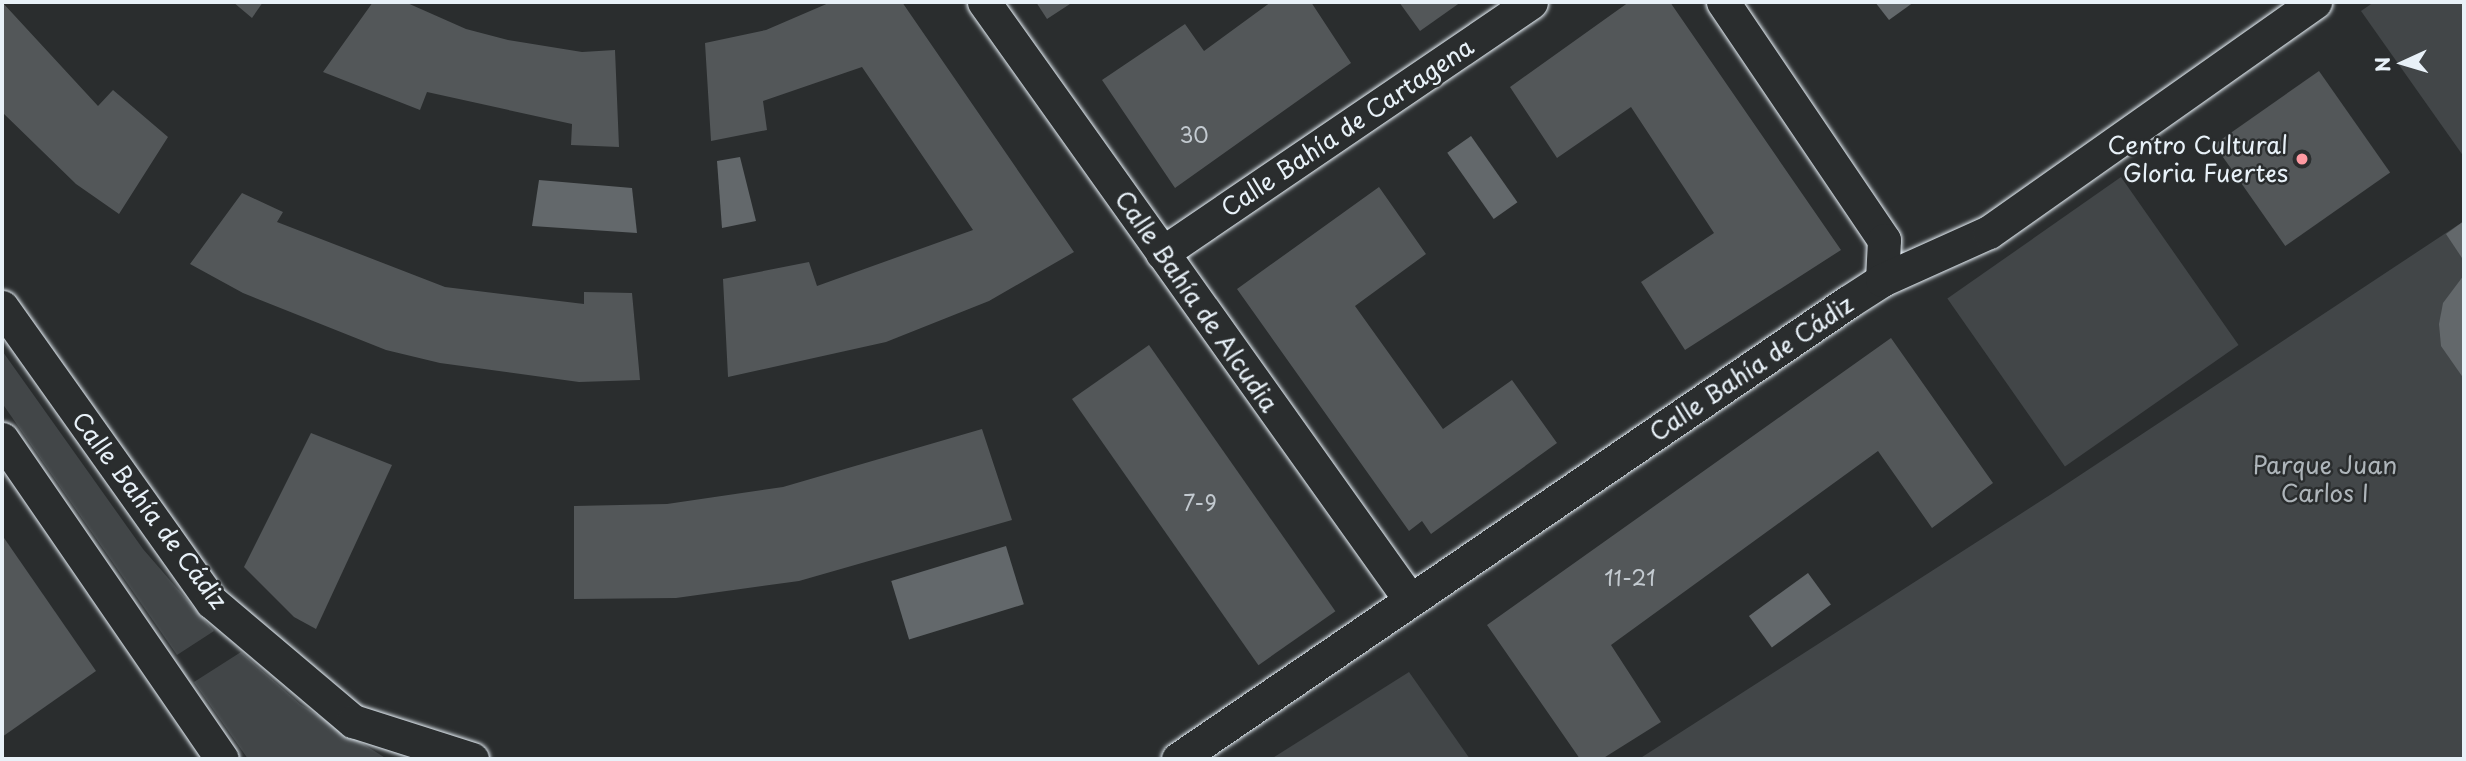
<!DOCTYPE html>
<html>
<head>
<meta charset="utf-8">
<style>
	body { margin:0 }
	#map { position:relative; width:2466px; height:761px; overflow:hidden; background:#2a2d2e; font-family:"Playpen Sans",sans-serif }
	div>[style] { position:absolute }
	.green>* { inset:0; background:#424648; transform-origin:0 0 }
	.water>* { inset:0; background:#63686b; transform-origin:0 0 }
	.building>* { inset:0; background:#535759; transform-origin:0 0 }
	.roads { filter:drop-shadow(0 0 2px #e8f1f8) drop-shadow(0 0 2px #e8f1f8) }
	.street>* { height:33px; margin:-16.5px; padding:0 16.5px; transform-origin:16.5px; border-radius:16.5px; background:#2a2d2e }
	.dots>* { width:19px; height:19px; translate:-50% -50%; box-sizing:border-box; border:4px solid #2a2d2e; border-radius:50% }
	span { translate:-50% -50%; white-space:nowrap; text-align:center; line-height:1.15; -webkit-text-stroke:5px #2a2d2e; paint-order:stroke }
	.number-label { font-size:21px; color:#c3cad0 }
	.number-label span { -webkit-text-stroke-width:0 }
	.street-label { font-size:24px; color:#e8f1f8 }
	.poi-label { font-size:24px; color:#e8f1f8 }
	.right { translate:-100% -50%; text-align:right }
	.park-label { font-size:24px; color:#aeb5ba }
	.frame { position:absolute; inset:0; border:4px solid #e8f1f8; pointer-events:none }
	.north { position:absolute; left:2368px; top:28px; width:70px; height:70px; -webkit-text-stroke:5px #2a2d2e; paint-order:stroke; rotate:266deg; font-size:19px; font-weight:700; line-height:28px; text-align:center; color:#e8f1f8 }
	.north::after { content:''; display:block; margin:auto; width:24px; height:32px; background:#e8f1f8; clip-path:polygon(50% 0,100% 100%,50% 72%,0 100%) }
</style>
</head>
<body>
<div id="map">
	<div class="green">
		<i style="clip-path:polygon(2374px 2px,2464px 2px,2464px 157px,2361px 11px)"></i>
		<i style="left:2121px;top:177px;width:205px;height:212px;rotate:55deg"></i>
		<i style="clip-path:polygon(2464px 221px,2464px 759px,1639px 759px,2050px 495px)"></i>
		<i style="clip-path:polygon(3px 352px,143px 549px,214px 631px,177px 655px,2px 403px)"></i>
		<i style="clip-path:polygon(241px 652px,300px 704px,387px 759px,248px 759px,194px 682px)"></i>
		<i style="clip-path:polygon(1409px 672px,1470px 759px,1271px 759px)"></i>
	</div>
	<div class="water">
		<i style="clip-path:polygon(1875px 2px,1914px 2px,1889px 20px)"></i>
		<i style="left:1471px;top:136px;width:81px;height:29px;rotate:55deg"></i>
		<i style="clip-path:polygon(740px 157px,756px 221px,722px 228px,717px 161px)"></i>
		<i style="clip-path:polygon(539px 180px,632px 188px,637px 233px,532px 226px)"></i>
		<i style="clip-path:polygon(2464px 221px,2464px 261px,2446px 234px)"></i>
		<i style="clip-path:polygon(2464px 275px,2464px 379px,2441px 346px,2439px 324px,2443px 303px)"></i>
		<i style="left:1006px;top:546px;width:61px;height:120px;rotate:73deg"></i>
		<i style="left:1808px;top:573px;width:39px;height:73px;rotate:54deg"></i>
	</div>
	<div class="building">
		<i style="clip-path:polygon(2px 2px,98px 106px,113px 90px,168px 137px,119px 214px,76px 184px,2px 112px)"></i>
		<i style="clip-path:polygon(233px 2px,263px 2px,252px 18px)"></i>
		<i style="clip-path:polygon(373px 2px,405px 2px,466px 29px,508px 40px,582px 52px,615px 50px,619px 147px,571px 145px,572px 124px,427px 92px,420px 110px,323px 72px)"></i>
		<i style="clip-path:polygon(831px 2px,902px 2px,1074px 252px,989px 301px,886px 342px,728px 377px,723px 279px,809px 262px,817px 286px,973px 230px,862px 67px,763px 101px,767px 130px,711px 141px,705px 43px,766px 30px)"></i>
		<i style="clip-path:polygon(1036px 2px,1073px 2px,1047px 19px)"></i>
		<i style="clip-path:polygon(1271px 2px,1311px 2px,1351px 63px,1175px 188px,1102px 80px,1185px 24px,1204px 51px)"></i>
		<i style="clip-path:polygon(1399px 2px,1461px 2px,1420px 31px)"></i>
		<i style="clip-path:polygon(1629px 2px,1670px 2px,1841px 250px,1685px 350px,1641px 282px,1714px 233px,1631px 107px,1557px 158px,1510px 87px)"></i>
		<i style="left:2319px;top:71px;width:124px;height:128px;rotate:55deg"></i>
		<i style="clip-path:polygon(1379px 187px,1426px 254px,1355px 306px,1443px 429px,1512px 380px,1557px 443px,1431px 534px,1422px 521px,1409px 531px,1237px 289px)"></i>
		<i style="clip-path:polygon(242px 193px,283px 212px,277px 222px,445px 287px,584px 304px,584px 292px,632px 293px,640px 380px,579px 382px,440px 363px,386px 350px,243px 293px,190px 264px)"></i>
		<i style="clip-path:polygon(1891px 338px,1993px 483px,1932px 528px,1878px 451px,1611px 645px,1661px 722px,1602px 759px,1580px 759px,1487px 625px)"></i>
		<i style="left:1149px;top:345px;width:325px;height:94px;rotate:55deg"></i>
		<i style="clip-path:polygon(982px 429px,1012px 520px,799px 581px,676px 598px,574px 599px,574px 506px,667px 504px,783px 487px)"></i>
		<i style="clip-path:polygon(311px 433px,392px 465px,316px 629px,294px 617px,244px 567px)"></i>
		<i style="clip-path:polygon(2px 535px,96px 671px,2px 737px)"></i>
	</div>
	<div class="roads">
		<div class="street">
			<i style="left:984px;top:2px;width:734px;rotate:54.53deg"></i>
			<i style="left:1723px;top:2px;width:287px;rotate:55.9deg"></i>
			<i style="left:1884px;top:240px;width:40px;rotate:92.9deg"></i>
			<i style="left:1162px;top:253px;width:446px;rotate:-34.2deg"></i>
			<i style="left:2px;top:307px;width:362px;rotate:54.6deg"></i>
			<i style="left:212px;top:602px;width:185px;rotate:40.2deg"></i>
			<i style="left:353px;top:721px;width:125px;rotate:17.7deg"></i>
			<i style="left:2px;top:439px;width:388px;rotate:55.5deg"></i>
			<i style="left:1178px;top:759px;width:811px;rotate:-34.3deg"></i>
			<i style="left:1848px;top:302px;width:40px;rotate:-32.9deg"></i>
			<i style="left:1882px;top:280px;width:117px;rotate:-24.2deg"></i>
			<i style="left:1989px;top:232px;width:399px;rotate:-35.2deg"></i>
		</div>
	</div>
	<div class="dots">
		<i style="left:2302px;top:159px;background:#ff9aa2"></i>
	</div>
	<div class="number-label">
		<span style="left:1194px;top:134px">30</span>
		<span style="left:1200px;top:502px">7-9</span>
		<span style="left:1630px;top:577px">11-21</span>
	</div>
	<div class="street-label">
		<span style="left:1347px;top:127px;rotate:-34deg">Calle Bahía de Cartagena</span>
		<span style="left:1197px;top:301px;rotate:55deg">Calle Bahía de Alcudia</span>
		<span style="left:1751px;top:368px;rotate:-34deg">Calle Bahía de Cádiz</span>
		<span style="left:150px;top:510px;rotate:53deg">Calle Bahía de Cádiz</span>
	</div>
	<div class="poi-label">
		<span class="right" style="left:2288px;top:159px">Centro Cultural<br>Gloria Fuertes</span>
	</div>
	<div class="park-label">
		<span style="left:2325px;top:479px">Parque Juan<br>Carlos I</span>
	</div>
	<div class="frame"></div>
	<div class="north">N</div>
</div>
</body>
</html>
